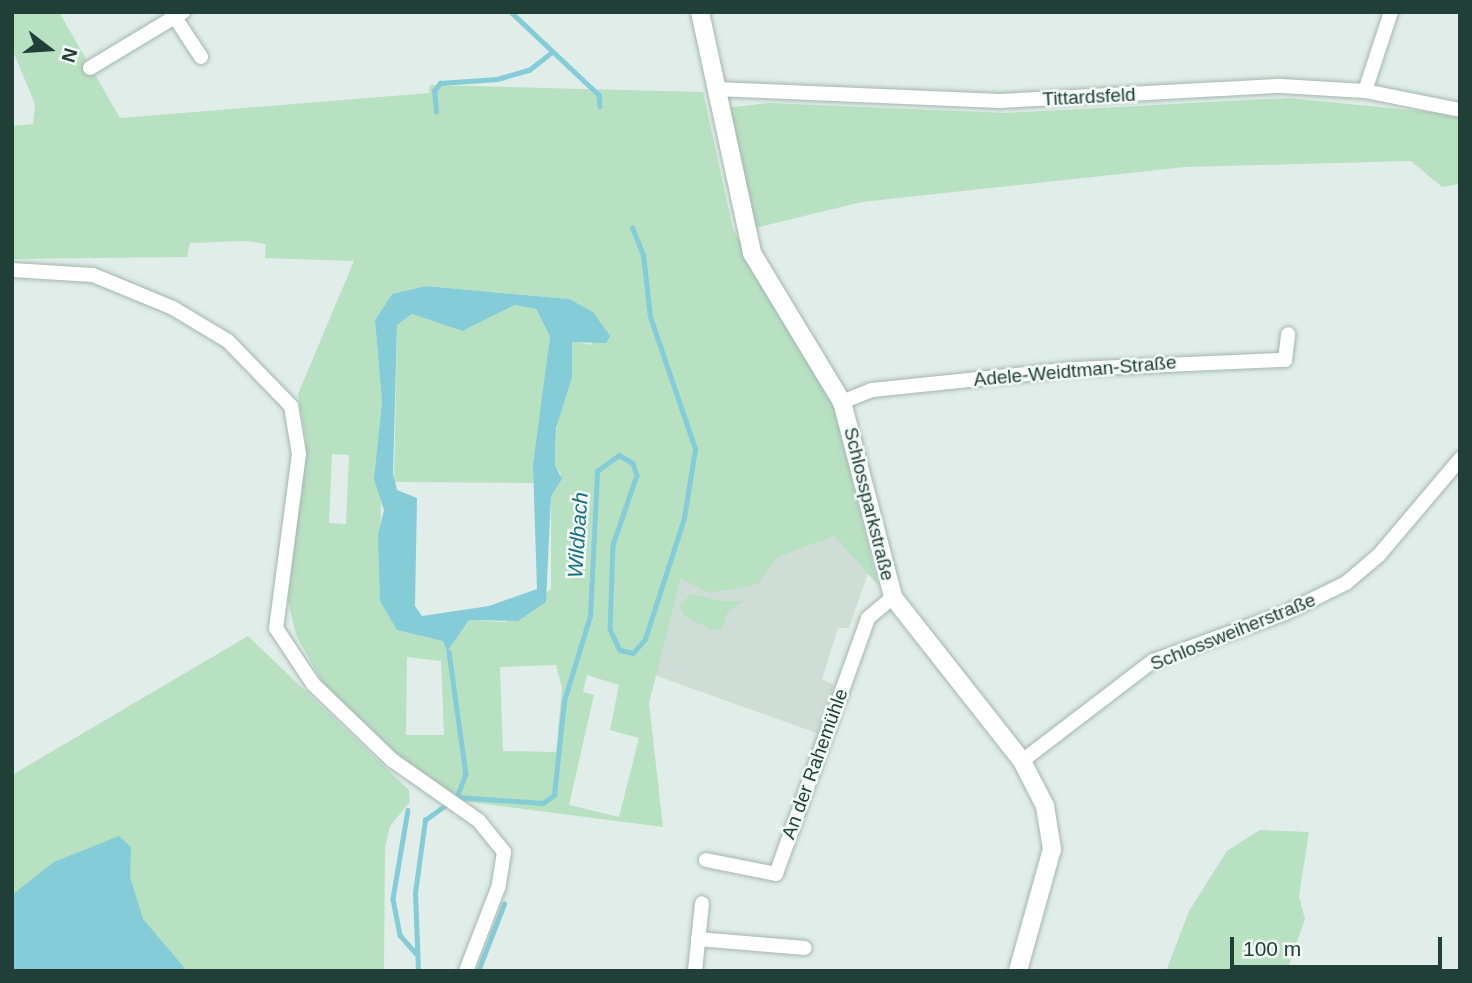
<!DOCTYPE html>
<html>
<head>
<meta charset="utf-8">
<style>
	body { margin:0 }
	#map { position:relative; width:1472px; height:983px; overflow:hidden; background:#e1ede8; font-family:Arial,sans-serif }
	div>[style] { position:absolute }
	.built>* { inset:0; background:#cfddd7 }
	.green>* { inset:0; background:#b8e1c2 }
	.water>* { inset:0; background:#84ccd8 }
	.stream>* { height:4.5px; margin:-2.25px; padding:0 2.25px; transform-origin:2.25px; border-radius:2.25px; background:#84ccd8 }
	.roads { filter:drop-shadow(0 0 2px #a3b6af) drop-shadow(0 0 2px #a3b6af) }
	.minor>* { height:14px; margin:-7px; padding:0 7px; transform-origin:7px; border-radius:7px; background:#fff }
	.tertiary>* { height:18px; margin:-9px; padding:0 9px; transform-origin:9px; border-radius:9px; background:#fff }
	span { translate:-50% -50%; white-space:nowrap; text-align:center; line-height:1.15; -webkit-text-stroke:5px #f2f9f6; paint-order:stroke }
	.street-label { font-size:19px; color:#204037 }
	.water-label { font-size:21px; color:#147182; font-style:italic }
	.frame { position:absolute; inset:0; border:14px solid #204037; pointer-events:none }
	.north { position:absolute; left:14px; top:14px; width:70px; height:70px; -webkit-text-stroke:5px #f2f9f6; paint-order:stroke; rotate:107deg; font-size:19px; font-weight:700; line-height:28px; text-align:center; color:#204037 }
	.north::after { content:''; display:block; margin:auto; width:24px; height:32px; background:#204037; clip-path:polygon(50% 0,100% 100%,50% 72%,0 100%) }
	.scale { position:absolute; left:1230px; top:937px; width:212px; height:32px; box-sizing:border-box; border:4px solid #204037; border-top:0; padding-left:9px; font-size:21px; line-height:24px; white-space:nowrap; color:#204037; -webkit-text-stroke:5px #f2f9f6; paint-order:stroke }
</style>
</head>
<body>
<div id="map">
	<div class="built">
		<i style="clip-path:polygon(834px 536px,868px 573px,849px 628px,838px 628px,822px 679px,834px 685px,817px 733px,654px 675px,681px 579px,757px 584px,777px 558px)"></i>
	</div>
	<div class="green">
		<i style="clip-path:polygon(evenodd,12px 12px,59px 12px,120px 118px,429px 93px,430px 85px,703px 92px,733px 229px,834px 407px,878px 585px,834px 536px,777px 558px,758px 584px,710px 593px,681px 579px,649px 703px,663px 827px,462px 801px,397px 754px,322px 682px,296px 635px,288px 601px,306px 442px,298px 394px,354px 261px,265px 258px,266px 244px,245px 241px,190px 243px,187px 257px,12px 259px,12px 126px,33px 124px,35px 104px,12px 49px,12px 12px,426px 286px,569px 299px,593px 345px,572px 341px,557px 418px,555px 465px,561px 474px,551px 496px,551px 589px,505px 622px,469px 620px,447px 652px,443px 641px,380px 601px,382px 403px,375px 320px,392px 294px,426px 286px,12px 12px,332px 454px,349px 455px,346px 524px,329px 523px,332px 454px,12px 12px,407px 657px,441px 661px,444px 735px,406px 735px,407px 657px,12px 12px,556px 665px,562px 688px,556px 752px,503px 751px,500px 667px,556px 665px,12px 12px,587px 675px,619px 685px,610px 730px,639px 738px,619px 817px,569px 805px,594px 695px,583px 692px,587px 675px)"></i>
		<i style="clip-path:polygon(1288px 98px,1460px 115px,1460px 184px,1442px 187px,1411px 161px,1185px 167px,862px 202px,751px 229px,725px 108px,769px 103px,1006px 113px)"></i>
		<i style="clip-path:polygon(515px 305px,536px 309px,550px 337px,533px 483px,394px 482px,397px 325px,412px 314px,461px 331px)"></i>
		<i style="clip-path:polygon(691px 594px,721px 601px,742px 601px,727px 613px,722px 629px,712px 630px,684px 616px,679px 605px)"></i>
		<i style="clip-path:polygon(248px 636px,409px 790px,410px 802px,390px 826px,385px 847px,384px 971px,12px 971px,12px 775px)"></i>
		<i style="clip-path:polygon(1260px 830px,1309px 832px,1299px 896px,1305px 919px,1287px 971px,1166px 971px,1189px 911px,1227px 851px)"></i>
	</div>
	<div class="water">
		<i style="clip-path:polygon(evenodd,426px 286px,569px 299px,593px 312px,610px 336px,606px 343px,572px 342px,572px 377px,556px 428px,555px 465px,562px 479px,551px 496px,546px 602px,518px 621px,469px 620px,447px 652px,443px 641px,397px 630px,380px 601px,378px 535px,384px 510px,374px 479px,382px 403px,375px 320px,392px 294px,426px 286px,515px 305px,536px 309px,550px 337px,533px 465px,537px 589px,489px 606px,422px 616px,415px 606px,417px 498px,397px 490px,393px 474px,397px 325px,412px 314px,462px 331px,515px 305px)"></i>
		<i style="clip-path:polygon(119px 836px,131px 847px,130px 877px,143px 919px,187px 971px,12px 971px,12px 895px,54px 862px)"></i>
	</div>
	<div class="stream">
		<i style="left:511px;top:12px;width:121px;rotate:43.3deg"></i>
		<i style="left:599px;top:95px;width:11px;rotate:85deg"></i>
		<i style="left:436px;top:112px;width:21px;rotate:-95deg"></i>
		<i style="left:434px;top:91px;width:10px;rotate:-53deg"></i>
		<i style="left:440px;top:83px;width:57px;rotate:-4deg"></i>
		<i style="left:497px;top:79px;width:33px;rotate:-16deg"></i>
		<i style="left:529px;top:70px;width:28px;rotate:-38deg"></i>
		<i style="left:449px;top:652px;width:123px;rotate:82.1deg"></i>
		<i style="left:466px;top:774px;width:25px;rotate:111deg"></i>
		<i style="left:408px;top:810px;width:90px;rotate:99.6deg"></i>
		<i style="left:393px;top:899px;width:37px;rotate:79deg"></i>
		<i style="left:400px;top:935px;width:23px;rotate:49deg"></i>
		<i style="left:418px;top:971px;width:78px;rotate:-92.2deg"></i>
		<i style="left:415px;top:893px;width:74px;rotate:-82.2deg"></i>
		<i style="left:425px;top:820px;width:39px;rotate:-36deg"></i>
		<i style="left:457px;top:797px;width:86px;rotate:4deg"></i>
		<i style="left:543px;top:803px;width:14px;rotate:-36deg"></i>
		<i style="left:554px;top:795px;width:95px;rotate:-83.9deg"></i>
		<i style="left:564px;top:701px;width:89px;rotate:-73deg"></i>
		<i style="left:590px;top:616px;width:145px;rotate:-87.2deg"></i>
		<i style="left:597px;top:471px;width:27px;rotate:-36deg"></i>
		<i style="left:619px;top:455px;width:16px;rotate:30deg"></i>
		<i style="left:633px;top:463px;width:13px;rotate:72deg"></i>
		<i style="left:637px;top:475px;width:74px;rotate:108.9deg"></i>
		<i style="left:613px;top:545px;width:84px;rotate:92deg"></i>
		<i style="left:610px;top:629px;width:23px;rotate:65deg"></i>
		<i style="left:620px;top:650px;width:13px;rotate:13deg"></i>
		<i style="left:633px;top:653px;width:18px;rotate:-49deg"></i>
		<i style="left:645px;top:639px;width:127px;rotate:-72.1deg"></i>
		<i style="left:684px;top:518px;width:70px;rotate:-80.9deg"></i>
		<i style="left:695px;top:449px;width:139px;rotate:-108.8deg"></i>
		<i style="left:650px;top:317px;width:62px;rotate:-96.4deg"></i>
		<i style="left:643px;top:255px;width:29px;rotate:-112deg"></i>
		<i style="left:478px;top:971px;width:72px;rotate:-68.8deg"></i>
	</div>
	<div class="roads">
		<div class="minor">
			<i style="left:174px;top:16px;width:49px;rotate:56.6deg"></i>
			<i style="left:90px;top:68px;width:109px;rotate:-31.1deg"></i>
			<i style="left:716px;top:89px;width:284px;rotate:2.4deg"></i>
			<i style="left:1000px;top:101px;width:281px;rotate:-3.1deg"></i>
			<i style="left:1281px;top:86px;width:84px;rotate:3.4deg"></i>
			<i style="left:1365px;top:91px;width:97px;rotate:11.3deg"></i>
			<i style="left:1365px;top:91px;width:83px;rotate:-71.8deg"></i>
			<i style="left:12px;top:270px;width:81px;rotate:3.5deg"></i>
			<i style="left:93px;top:275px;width:87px;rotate:22.4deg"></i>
			<i style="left:173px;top:308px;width:64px;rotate:31deg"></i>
			<i style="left:228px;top:341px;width:91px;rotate:45.9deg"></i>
			<i style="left:291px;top:406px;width:49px;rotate:80.5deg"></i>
			<i style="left:299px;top:454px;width:176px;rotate:97.5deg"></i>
			<i style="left:276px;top:628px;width:67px;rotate:56.5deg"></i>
			<i style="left:313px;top:684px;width:110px;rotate:43.9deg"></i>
			<i style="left:392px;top:760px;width:106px;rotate:35deg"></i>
			<i style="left:479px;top:821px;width:40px;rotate:51deg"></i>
			<i style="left:504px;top:852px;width:36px;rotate:99deg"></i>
			<i style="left:498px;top:888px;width:89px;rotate:111.1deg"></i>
			<i style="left:842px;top:402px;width:32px;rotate:-22deg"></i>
			<i style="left:872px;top:390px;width:204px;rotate:-5.9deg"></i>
			<i style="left:1075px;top:369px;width:210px;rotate:-2.5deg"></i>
			<i style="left:1285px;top:360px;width:26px;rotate:-83deg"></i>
			<i style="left:1022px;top:761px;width:165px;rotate:-37.4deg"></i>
			<i style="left:1153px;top:661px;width:140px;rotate:-20deg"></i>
			<i style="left:1285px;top:613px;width:68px;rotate:-26.2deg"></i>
			<i style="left:1346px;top:583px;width:43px;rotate:-40.3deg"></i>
			<i style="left:1379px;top:555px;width:126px;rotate:-49.8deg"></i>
			<i style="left:706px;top:860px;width:71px;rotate:11.3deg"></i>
			<i style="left:776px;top:874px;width:272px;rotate:-70.2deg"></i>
			<i style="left:868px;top:618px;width:33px;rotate:-40deg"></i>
			<i style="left:698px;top:939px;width:107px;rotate:4.8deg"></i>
			<i style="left:695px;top:971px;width:68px;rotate:-84.1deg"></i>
		</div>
		<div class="tertiary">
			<i style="left:700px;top:12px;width:247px;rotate:77.8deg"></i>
			<i style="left:752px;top:253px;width:174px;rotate:58.9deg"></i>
			<i style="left:842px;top:402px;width:202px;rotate:75.3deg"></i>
			<i style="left:893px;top:597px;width:209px;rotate:51.8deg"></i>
			<i style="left:1022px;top:761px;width:51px;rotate:62.9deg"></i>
			<i style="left:1045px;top:806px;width:44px;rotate:80.8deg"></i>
			<i style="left:1052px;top:849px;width:127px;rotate:105.6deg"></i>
		</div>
	</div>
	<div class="street-label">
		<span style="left:1089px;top:97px;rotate:-3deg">Tittardsfeld</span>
		<span style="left:1075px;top:371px;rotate:-5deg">Adele-Weidtman-Straße</span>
		<span style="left:869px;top:504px;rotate:76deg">Schlossparkstraße</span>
		<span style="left:1233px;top:632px;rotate:-22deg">Schlossweiherstraße</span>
		<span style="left:815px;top:764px;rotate:-70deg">An der Rahemühle</span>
	</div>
	<div class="water-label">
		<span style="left:578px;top:535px;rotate:-86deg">Wildbach</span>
	</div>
	<div class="frame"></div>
	<div class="north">N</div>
	<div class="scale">100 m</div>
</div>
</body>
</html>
